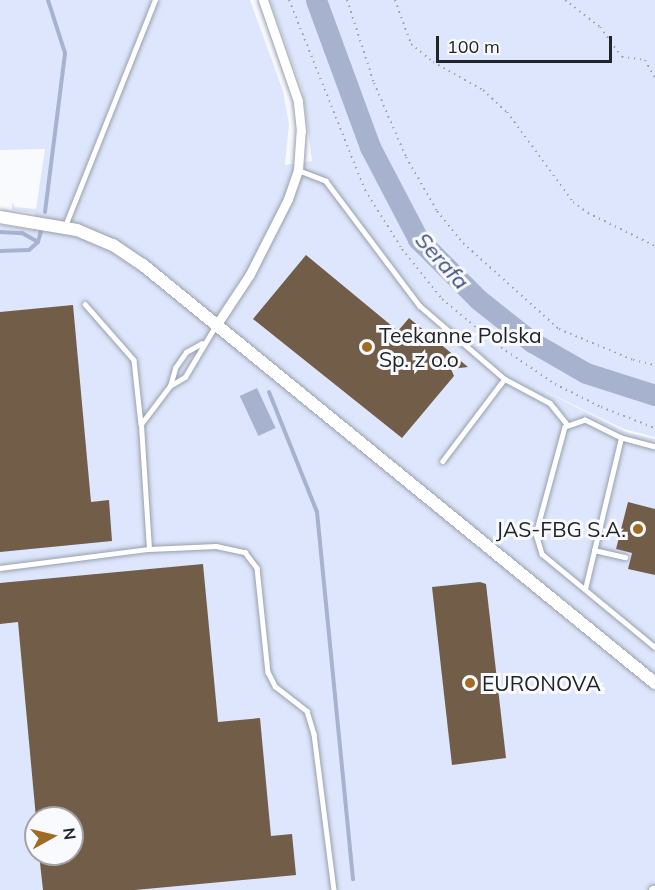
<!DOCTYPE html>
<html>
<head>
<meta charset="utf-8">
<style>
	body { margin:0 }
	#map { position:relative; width:655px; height:890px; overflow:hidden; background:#f9fafd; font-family:Mulish,sans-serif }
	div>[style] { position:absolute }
	.green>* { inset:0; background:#dde6fc }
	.water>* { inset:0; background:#a7b2ce; transform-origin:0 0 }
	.stream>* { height:4px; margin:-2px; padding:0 2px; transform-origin:2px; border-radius:2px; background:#a7b2ce }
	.river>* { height:21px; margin:-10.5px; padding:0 10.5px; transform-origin:10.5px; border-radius:10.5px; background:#a7b2ce }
	.building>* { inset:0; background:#715d48 }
	.path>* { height:2px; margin-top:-1px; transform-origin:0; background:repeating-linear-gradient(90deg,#a1a3a7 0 1.5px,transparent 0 6px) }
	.roads { filter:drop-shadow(0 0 2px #999fac) drop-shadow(0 0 2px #999fac) }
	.service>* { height:4.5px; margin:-2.25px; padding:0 2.25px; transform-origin:2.25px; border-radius:2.25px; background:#fff }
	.minor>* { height:9px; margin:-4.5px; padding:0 4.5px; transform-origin:4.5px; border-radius:4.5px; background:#fff }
	.tertiary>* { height:12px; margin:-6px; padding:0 6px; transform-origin:6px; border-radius:6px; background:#fff }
	.dots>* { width:16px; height:16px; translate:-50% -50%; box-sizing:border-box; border:3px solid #f9fafd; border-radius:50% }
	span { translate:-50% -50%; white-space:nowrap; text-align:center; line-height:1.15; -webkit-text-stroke:6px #f9fafd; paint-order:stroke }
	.poi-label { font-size:21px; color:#212429 }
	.left { translate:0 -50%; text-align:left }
	.right { translate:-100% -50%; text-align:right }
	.water-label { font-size:22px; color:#3d4d76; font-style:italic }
	.north { position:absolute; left:24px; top:806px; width:60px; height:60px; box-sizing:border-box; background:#f9fafd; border:2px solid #a3a4a8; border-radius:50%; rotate:82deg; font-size:16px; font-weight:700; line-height:24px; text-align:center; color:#212429 }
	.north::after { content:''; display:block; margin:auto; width:21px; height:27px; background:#a16a25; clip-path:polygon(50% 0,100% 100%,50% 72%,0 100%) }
	.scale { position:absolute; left:436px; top:36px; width:176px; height:27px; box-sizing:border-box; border:3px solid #212429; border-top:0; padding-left:8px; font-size:18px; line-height:21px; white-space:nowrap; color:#212429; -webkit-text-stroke:4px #f9fafd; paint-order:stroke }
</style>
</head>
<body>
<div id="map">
	<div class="green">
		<i style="clip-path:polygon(evenodd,0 0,152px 0,150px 6px,160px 0,250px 0,283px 91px,289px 124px,285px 165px,312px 161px,303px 92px,270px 0,655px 0,655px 437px,624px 429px,526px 382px,626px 432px,655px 439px,655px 890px,0 890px,0 225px,33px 230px,35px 213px,12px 210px,12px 202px,15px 207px,36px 209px,45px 149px,0 150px,0 0,36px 818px,72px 818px,72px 854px,36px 854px,36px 818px)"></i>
	</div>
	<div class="water">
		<i style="left:257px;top:388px;width:44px;height:19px;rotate:65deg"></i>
	</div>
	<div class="stream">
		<i style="left:45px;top:212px;width:160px;rotate:-82.8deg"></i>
		<i style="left:65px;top:53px;width:56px;rotate:-107.8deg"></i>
		<i style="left:0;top:232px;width:22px;rotate:3deg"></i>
		<i style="left:22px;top:233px;width:18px;rotate:29deg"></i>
		<i style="left:0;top:251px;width:29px;rotate:-2deg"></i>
		<i style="left:29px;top:250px;width:12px;rotate:-42deg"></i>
		<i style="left:38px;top:242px;width:11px;rotate:-75deg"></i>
		<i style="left:269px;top:392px;width:129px;rotate:68.2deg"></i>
		<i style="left:317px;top:512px;width:369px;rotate:84.4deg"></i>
	</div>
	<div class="river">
		<i style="left:316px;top:0;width:157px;rotate:69.8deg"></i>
		<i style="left:370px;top:147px;width:104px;rotate:62.4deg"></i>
		<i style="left:418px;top:239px;width:86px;rotate:45deg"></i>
		<i style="left:479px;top:300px;width:68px;rotate:38.4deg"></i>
		<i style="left:532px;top:342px;width:62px;rotate:29.9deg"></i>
		<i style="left:586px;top:373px;width:72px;rotate:17.7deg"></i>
	</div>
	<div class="building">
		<i style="clip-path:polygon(306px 255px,398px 331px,409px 318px,468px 367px,451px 369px,454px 376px,402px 438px,253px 319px)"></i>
		<i style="clip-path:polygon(73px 305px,91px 502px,109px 500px,112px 541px,0 552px,0 312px)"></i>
		<i style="clip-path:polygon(628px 502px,655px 509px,655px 575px,628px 569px,632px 553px,616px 549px)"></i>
		<i style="clip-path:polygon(203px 564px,218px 722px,260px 718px,271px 836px,292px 834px,296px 875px,135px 890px,43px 890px,39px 854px,72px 854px,72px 818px,36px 818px,18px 622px,0 624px,0 583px)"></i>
		<i style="clip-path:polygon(480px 582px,486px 584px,506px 758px,452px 765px,432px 587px)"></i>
	</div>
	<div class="path">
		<i style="left:289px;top:0;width:205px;rotate:68.2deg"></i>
		<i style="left:365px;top:190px;width:70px;rotate:57.9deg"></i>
		<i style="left:402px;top:249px;width:64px;rotate:51.3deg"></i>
		<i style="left:442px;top:299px;width:70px;rotate:39.8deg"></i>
		<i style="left:496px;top:344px;width:71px;rotate:34.1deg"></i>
		<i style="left:555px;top:384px;width:51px;rotate:26.6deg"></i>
		<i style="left:601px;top:407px;width:58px;rotate:21.3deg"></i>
		<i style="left:347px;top:0;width:87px;rotate:72deg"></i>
		<i style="left:374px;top:83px;width:81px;rotate:66.6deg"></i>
		<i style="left:406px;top:157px;width:62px;rotate:60.1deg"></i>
		<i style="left:437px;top:211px;width:41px;rotate:50.9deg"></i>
		<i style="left:463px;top:243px;width:129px;rotate:41.9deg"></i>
		<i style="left:559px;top:329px;width:80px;rotate:22.7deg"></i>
		<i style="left:633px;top:360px;width:23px;rotate:13deg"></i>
		<i style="left:395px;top:0;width:47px;rotate:70deg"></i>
		<i style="left:411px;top:44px;width:28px;rotate:39deg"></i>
		<i style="left:433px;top:62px;width:57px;rotate:29.2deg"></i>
		<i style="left:483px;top:90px;width:33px;rotate:43deg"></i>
		<i style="left:507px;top:112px;width:112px;rotate:53.7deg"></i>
		<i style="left:573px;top:202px;width:19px;rotate:36deg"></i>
		<i style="left:588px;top:213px;width:75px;rotate:26.2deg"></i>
		<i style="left:565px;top:0;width:44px;rotate:37.6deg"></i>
		<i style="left:600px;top:27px;width:37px;rotate:54deg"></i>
		<i style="left:622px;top:57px;width:23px;rotate:7deg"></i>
		<i style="left:645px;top:60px;width:21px;rotate:61deg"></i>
	</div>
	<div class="roads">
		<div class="service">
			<i style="left:298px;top:170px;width:30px;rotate:21deg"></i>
			<i style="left:326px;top:181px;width:156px;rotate:53.1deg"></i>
			<i style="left:420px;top:306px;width:112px;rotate:40.7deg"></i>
			<i style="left:505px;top:379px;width:103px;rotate:127.1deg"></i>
			<i style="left:65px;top:226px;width:243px;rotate:-68.3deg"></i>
			<i style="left:85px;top:304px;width:74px;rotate:48.8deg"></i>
			<i style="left:134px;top:360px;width:64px;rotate:83.8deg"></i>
			<i style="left:505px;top:379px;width:51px;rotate:28.1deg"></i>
			<i style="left:550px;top:403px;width:28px;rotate:51deg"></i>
			<i style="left:170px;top:386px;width:19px;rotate:-74deg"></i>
			<i style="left:175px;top:368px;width:19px;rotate:-55deg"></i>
			<i style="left:186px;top:352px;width:18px;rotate:-29deg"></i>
			<i style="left:655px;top:447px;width:35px;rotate:-165deg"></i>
			<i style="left:621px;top:438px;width:40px;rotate:-153.4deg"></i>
			<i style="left:585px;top:420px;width:21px;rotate:161deg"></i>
			<i style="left:565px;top:427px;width:111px;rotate:105.2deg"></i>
			<i style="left:536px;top:534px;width:21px;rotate:73deg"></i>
			<i style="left:542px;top:554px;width:146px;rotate:39.5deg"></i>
			<i style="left:149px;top:549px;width:67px;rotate:-2.6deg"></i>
			<i style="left:216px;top:546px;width:30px;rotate:12deg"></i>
			<i style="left:245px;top:552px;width:20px;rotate:53deg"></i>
			<i style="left:257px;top:568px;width:105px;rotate:84deg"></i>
			<i style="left:268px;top:672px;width:16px;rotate:63deg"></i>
			<i style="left:275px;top:686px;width:41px;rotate:38deg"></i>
			<i style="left:307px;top:711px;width:24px;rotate:73deg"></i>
			<i style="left:314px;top:734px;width:157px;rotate:82.7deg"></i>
			<i style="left:594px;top:550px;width:32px;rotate:13deg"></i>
			<i style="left:0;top:568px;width:150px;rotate:-7.3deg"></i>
			<i style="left:149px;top:549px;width:125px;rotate:-93.7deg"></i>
			<i style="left:141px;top:424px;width:48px;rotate:-52.7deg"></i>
			<i style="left:170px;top:386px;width:17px;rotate:-31deg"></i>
			<i style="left:185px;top:377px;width:61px;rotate:-59.2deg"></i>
			<i style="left:585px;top:589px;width:155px;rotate:-76.6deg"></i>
		</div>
		<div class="minor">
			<i style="left:217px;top:324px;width:60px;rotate:-56.6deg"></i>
			<i style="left:250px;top:274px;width:84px;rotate:-63.1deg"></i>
			<i style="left:288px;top:199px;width:31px;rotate:-71deg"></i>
			<i style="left:298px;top:170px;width:39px;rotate:-86deg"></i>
			<i style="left:301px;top:131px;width:30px;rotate:-96deg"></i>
			<i style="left:298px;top:101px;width:107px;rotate:-109.1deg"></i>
			<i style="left:653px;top:890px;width:2px"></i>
		</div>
		<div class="tertiary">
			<i style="left:0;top:217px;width:78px;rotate:9.6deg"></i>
			<i style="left:77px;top:230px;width:39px;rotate:23deg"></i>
			<i style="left:113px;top:245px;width:36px;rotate:34deg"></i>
			<i style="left:143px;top:265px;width:661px;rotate:39.23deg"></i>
		</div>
	</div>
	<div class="dots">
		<i style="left:367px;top:347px;background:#a16a25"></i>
		<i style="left:638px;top:529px;background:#a16a25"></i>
		<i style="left:470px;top:683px;background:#a16a25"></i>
	</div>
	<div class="poi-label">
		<span class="left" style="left:379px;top:347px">Teekanne Polska<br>Sp. z o.o</span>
		<span class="right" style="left:626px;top:529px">JAS-FBG S.A.</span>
		<span class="left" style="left:482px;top:683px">EURONOVA</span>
	</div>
	<div class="water-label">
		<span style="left:442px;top:261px;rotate:48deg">Serafa</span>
	</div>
	<div class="north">N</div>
	<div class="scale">100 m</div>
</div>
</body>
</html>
